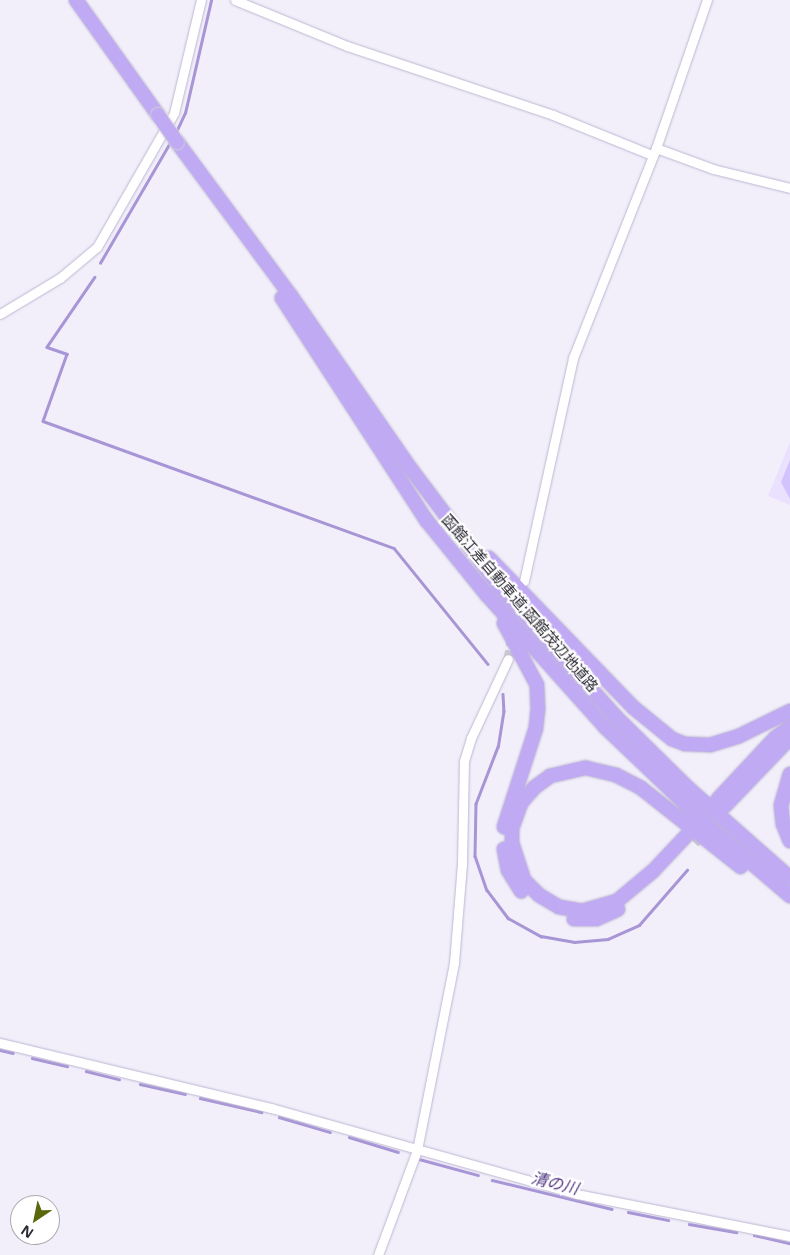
<!DOCTYPE html>
<html>
<head>
<meta charset="utf-8">
<style>
	body { margin:0 }
	#map { position:relative; width:790px; height:1255px; overflow:hidden; background:#f2effb; font-family:"Open Sans","Noto Sans JP",sans-serif }
	div>[style] { position:absolute }
	.built>* { inset:0; background:#e9e1fe }
	.green>* { inset:0; background:#d3c3fd }
	.stream>* { height:2.5px; margin:-1.25px; padding:0 1.25px; transform-origin:1.25px; border-radius:1.25px; background:#a895d6 }
	.minor-tunnel>* { height:9px; margin-top:-4.5px; transform-origin:0; background:repeating-linear-gradient(90deg,#cbc8d4 0 9px,transparent 0 13.5px) }
	.highway-tunnel>* { height:14px; margin-top:-7px; transform-origin:0; background:repeating-linear-gradient(90deg,#cbc8d4 0 14px,transparent 0 21px) }
	.roads { filter:drop-shadow(0 0 1px #bdb6d1) drop-shadow(0 0 1px #bdb6d1) }
	.minor>* { height:9px; margin:-4.5px; padding:0 4.5px; transform-origin:4.5px; border-radius:4.5px; background:#fff }
	.highway>* { height:14px; margin:-7px; padding:0 7px; transform-origin:7px; border-radius:7px; background:#c0aaf4 }
	.bridges { filter:drop-shadow(0 0 1px #d1d0d3) drop-shadow(0 0 1px #d1d0d3) }
	.highway-bridge>* { height:14px; margin:-7px; padding:0 7px; transform-origin:7px; border-radius:7px; background:#c0aaf4 }
	span { translate:-50% -50%; white-space:nowrap; text-align:center; line-height:1.15; -webkit-text-stroke:4.5px #fff; paint-order:stroke }
	.street-label { font-size:15px; color:#2e2b36 }
	.water-label { font-size:16px; color:#503380; font-style:italic }
	.north { position:absolute; left:10px; top:1195px; width:50px; height:50px; box-sizing:border-box; background:#fff; border:1px solid #abaaaf; border-radius:50%; rotate:214deg; font-size:14px; font-weight:700; line-height:20px; text-align:center; color:#2e2b36 }
	.north::after { content:''; display:block; margin:auto; width:18px; height:22px; background:#5b670b; clip-path:polygon(50% 0,100% 100%,50% 72%,0 100%) }
</style>
</head>
<body>
<div id="map">
	<div class="built">
		<i style="clip-path:polygon(790px 442px,790px 505px,768px 496px)"></i>
	</div>
	<div class="green">
		<i style="clip-path:polygon(790px 460px,790px 499px,781px 482px)"></i>
	</div>
	<div class="stream">
		<i style="left:176px;top:132px;width:21px;rotate:-65deg"></i>
		<i style="left:185px;top:113px;width:116px;rotate:-77deg"></i>
		<i style="left:100px;top:263px;width:141px;rotate:-59.8deg"></i>
		<i style="left:95px;top:277px;width:85px;rotate:124.4deg"></i>
		<i style="left:47px;top:347px;width:21px;rotate:19deg"></i>
		<i style="left:67px;top:354px;width:71px;rotate:109.7deg"></i>
		<i style="left:43px;top:421px;width:373px;rotate:19.9deg"></i>
		<i style="left:394px;top:548px;width:149px;rotate:51deg"></i>
		<i style="left:503px;top:694px;width:17px;rotate:87deg"></i>
		<i style="left:504px;top:711px;width:36px;rotate:99deg"></i>
		<i style="left:498px;top:747px;width:61px;rotate:111.1deg"></i>
		<i style="left:476px;top:804px;width:52px;rotate:91.1deg"></i>
		<i style="left:475px;top:856px;width:36px;rotate:71deg"></i>
		<i style="left:487px;top:890px;width:35px;rotate:53deg"></i>
		<i style="left:508px;top:918px;width:38px;rotate:29deg"></i>
		<i style="left:541px;top:936px;width:34px;rotate:10deg"></i>
		<i style="left:574px;top:942px;width:34px;rotate:-5deg"></i>
		<i style="left:608px;top:939px;width:34px;rotate:-24deg"></i>
		<i style="left:639px;top:925px;width:73px;rotate:-48.9deg"></i>
		<i style="left:0;top:1050px;width:13px;rotate:13deg"></i>
		<i style="left:32px;top:1058px;width:36px;rotate:13deg"></i>
		<i style="left:86px;top:1071px;width:34px;rotate:14deg"></i>
		<i style="left:140px;top:1084px;width:46px;rotate:12.5deg"></i>
		<i style="left:200px;top:1098px;width:63px;rotate:12.9deg"></i>
		<i style="left:279px;top:1117px;width:53px;rotate:16.4deg"></i>
		<i style="left:349px;top:1137px;width:51px;rotate:17deg"></i>
		<i style="left:419px;top:1159px;width:61px;rotate:15.2deg"></i>
		<i style="left:492px;top:1180px;width:123px;rotate:13.6deg"></i>
		<i style="left:628px;top:1212px;width:41px;rotate:11.3deg"></i>
		<i style="left:689px;top:1224px;width:48px;rotate:9.7deg"></i>
		<i style="left:754px;top:1235px;width:37px;rotate:13deg"></i>
	</div>
	<div class="minor-tunnel">
		<i style="left:508px;top:659px;width:22px;rotate:-80deg"></i>
	</div>
	<div class="highway-tunnel">
		<i style="left:693px;top:842px;width:23px;rotate:-49deg"></i>
	</div>
	<div class="roads">
		<div class="minor">
			<i style="left:235px;top:0;width:121px;rotate:22.3deg"></i>
			<i style="left:347px;top:46px;width:217px;rotate:18.5deg"></i>
			<i style="left:553px;top:115px;width:107px;rotate:22deg"></i>
			<i style="left:656px;top:148px;width:61px;rotate:20.2deg"></i>
			<i style="left:713px;top:169px;width:79px;rotate:13.9deg"></i>
			<i style="left:0;top:314px;width:70px;rotate:-31deg"></i>
			<i style="left:60px;top:278px;width:48px;rotate:-40deg"></i>
			<i style="left:97px;top:247px;width:155px;rotate:-60.1deg"></i>
			<i style="left:174px;top:113px;width:116px;rotate:-76.6deg"></i>
			<i style="left:524px;top:581px;width:228px;rotate:-77.6deg"></i>
			<i style="left:573px;top:358px;width:226px;rotate:-68.4deg"></i>
			<i style="left:656px;top:148px;width:157px;rotate:-71deg"></i>
			<i style="left:0;top:1043px;width:279px;rotate:13.5deg"></i>
			<i style="left:271px;top:1108px;width:318px;rotate:15.7deg"></i>
			<i style="left:577px;top:1194px;width:217px;rotate:11.2deg"></i>
			<i style="left:378px;top:1255px;width:112px;rotate:-69.6deg"></i>
			<i style="left:417px;top:1150px;width:191px;rotate:-78.8deg"></i>
			<i style="left:454px;top:963px;width:100px;rotate:-85.4deg"></i>
			<i style="left:462px;top:863px;width:102px;rotate:-88.9deg"></i>
			<i style="left:464px;top:761px;width:24px;rotate:-73deg"></i>
			<i style="left:471px;top:738px;width:87px;rotate:-64.9deg"></i>
		</div>
		<div class="highway">
			<i style="left:76px;top:0;width:141px;rotate:54.5deg"></i>
			<i style="left:177px;top:142px;width:192px;rotate:53.5deg"></i>
			<i style="left:291px;top:296px;width:211px;rotate:55.3deg"></i>
			<i style="left:411px;top:469px;width:146px;rotate:53.1deg"></i>
			<i style="left:499px;top:586px;width:176px;rotate:48.2deg"></i>
			<i style="left:616px;top:717px;width:101px;rotate:44.6deg"></i>
			<i style="left:688px;top:788px;width:136px;rotate:41.4deg"></i>
			<i style="left:282px;top:298px;width:266px;rotate:57deg"></i>
			<i style="left:427px;top:521px;width:95px;rotate:51deg"></i>
			<i style="left:487px;top:595px;width:177px;rotate:48.2deg"></i>
			<i style="left:605px;top:727px;width:151px;rotate:43.7deg"></i>
			<i style="left:714px;top:831px;width:100px;rotate:40.5deg"></i>
			<i style="left:489px;top:558px;width:209px;rotate:46deg"></i>
			<i style="left:634px;top:708px;width:49px;rotate:39.2deg"></i>
			<i style="left:672px;top:739px;width:14px;rotate:21deg"></i>
			<i style="left:685px;top:744px;width:25px;rotate:2deg"></i>
			<i style="left:710px;top:745px;width:30px;rotate:-17deg"></i>
			<i style="left:739px;top:736px;width:57px;rotate:-26.1deg"></i>
			<i style="left:504px;top:623px;width:70px;rotate:62deg"></i>
			<i style="left:537px;top:685px;width:23px;rotate:88deg"></i>
			<i style="left:538px;top:708px;width:20px;rotate:96deg"></i>
			<i style="left:536px;top:728px;width:104px;rotate:107.9deg"></i>
			<i style="left:790px;top:774px;width:32px;rotate:106deg"></i>
			<i style="left:781px;top:805px;width:19px;rotate:84deg"></i>
			<i style="left:783px;top:824px;width:18px;rotate:68deg"></i>
			<i style="left:718px;top:799px;width:83px;rotate:-46.9deg"></i>
			<i style="left:775px;top:738px;width:19px;rotate:-36deg"></i>
			<i style="left:725px;top:806px;width:94px;rotate:-46.3deg"></i>
			<i style="left:686px;top:836px;width:48px;rotate:133.3deg"></i>
			<i style="left:653px;top:871px;width:47px;rotate:140.2deg"></i>
			<i style="left:617px;top:901px;width:36px;rotate:164deg"></i>
			<i style="left:582px;top:911px;width:23px;rotate:-170deg"></i>
			<i style="left:559px;top:907px;width:23px;rotate:-149deg"></i>
			<i style="left:539px;top:895px;width:21px;rotate:-135deg"></i>
			<i style="left:524px;top:880px;width:39px;rotate:-108deg"></i>
			<i style="left:512px;top:843px;width:15px;rotate:-90deg"></i>
			<i style="left:512px;top:828px;width:27px;rotate:-70deg"></i>
			<i style="left:521px;top:803px;width:21px;rotate:-49deg"></i>
			<i style="left:535px;top:787px;width:19px;rotate:-36deg"></i>
			<i style="left:550px;top:776px;width:37px;rotate:-13deg"></i>
			<i style="left:586px;top:768px;width:31px;rotate:13deg"></i>
			<i style="left:616px;top:775px;width:28px;rotate:27deg"></i>
			<i style="left:641px;top:788px;width:127px;rotate:38.3deg"></i>
			<i style="left:504px;top:849px;width:21px;rotate:79deg"></i>
			<i style="left:508px;top:870px;width:25px;rotate:58deg"></i>
			<i style="left:574px;top:919px;width:22px"></i>
			<i style="left:596px;top:919px;width:24px;rotate:-24deg"></i>
		</div>
	</div>
	<div class="bridges">
		<div class="highway-bridge">
			<i style="left:158px;top:115px;width:33px;rotate:55deg"></i>
		</div>
	</div>
	<div class="street-label">
		<span style="left:520px;top:603px;rotate:49deg">函館江差自動車道;函館茂辺地道路</span>
	</div>
	<div class="water-label">
		<span style="left:555px;top:1183px;rotate:14deg">清の川</span>
	</div>
	<div class="north">N</div>
</div>
</body>
</html>
